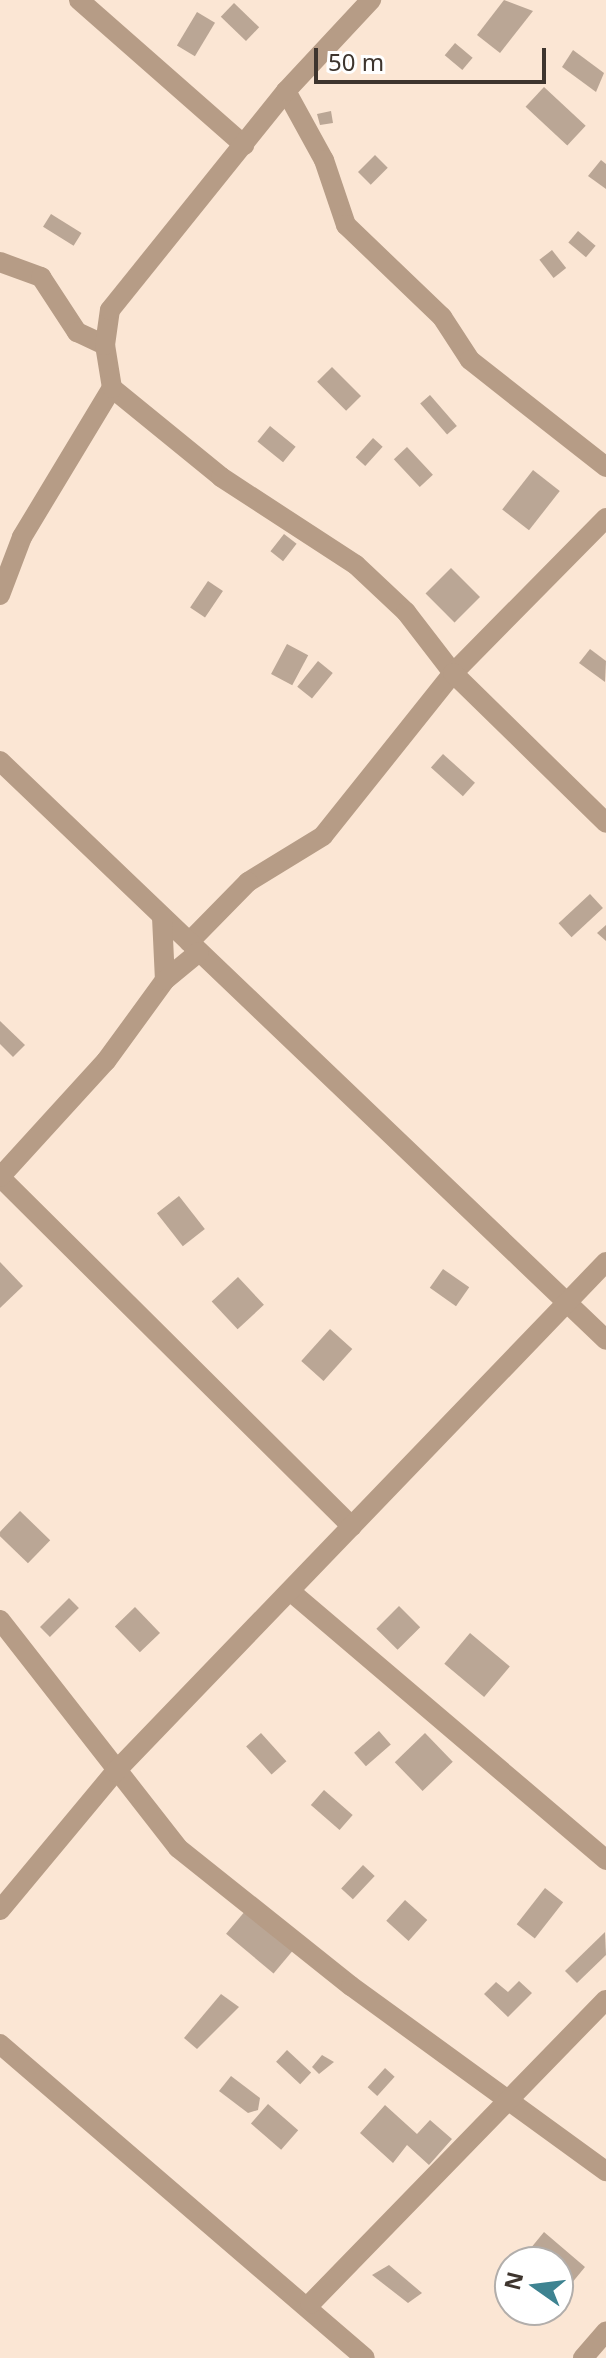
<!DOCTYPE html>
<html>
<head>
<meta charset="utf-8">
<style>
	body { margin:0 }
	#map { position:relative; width:606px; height:2358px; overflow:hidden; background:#fbe6d4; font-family:"Noto Sans",sans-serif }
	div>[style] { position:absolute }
	.building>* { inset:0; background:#baa695; transform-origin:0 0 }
	.minor>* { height:20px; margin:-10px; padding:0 10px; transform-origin:10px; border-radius:10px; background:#b69c86 }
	span { translate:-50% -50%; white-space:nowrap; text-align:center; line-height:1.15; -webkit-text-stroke:6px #fff; paint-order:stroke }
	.north { position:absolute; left:494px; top:2246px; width:80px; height:80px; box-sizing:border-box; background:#fff; border:2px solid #b2aeab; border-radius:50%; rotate:284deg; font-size:22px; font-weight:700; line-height:32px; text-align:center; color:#3e352e }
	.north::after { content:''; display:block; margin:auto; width:28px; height:36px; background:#3e8391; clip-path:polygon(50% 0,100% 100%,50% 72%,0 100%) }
	.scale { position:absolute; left:314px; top:48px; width:232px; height:36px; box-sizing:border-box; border:4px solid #3e352e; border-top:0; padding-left:10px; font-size:24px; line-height:28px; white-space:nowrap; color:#3e352e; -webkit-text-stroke:6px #fff; paint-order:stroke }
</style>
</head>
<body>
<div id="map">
	<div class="building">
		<i style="clip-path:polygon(504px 0,533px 11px,500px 53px,477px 35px)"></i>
		<i style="left:234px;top:3px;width:35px;height:19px;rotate:44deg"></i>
		<i style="left:197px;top:12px;width:21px;height:39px;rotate:31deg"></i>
		<i style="left:455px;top:43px;width:23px;height:16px;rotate:40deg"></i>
		<i style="clip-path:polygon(573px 50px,604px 73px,596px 92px,562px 67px)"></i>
		<i style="left:544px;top:87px;width:57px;height:27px;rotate:43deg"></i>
		<i style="clip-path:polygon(331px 111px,333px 123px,320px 125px,317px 114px)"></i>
		<i style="left:375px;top:155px;width:18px;height:24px;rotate:45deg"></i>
		<i style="clip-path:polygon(601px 160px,606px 164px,606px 189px,588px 176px)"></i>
		<i style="left:51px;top:214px;width:36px;height:15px;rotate:32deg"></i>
		<i style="left:578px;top:231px;width:23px;height:15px;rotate:40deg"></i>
		<i style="left:552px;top:250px;width:23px;height:16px;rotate:52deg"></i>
		<i style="left:332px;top:367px;width:41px;height:21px;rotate:45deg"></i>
		<i style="left:430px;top:395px;width:41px;height:13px;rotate:49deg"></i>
		<i style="left:270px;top:426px;width:33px;height:20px;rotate:39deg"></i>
		<i style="left:373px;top:438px;width:13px;height:26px;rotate:42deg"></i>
		<i style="left:407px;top:447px;width:38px;height:18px;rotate:47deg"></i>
		<i style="left:533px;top:470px;width:34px;height:50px;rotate:38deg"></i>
		<i style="left:284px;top:534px;width:16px;height:22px;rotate:38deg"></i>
		<i style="left:451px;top:568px;width:41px;height:36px;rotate:45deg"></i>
		<i style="left:208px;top:581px;width:18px;height:32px;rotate:34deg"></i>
		<i style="left:287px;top:644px;width:24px;height:34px;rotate:28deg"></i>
		<i style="clip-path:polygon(590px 649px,606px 661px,605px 682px,579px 663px)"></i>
		<i style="left:318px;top:661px;width:19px;height:33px;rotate:39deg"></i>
		<i style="left:443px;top:754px;width:43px;height:18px;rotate:42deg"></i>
		<i style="left:590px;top:894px;width:19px;height:43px;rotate:47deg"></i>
		<i style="clip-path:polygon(606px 925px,606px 941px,597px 933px)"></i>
		<i style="clip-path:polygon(0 1021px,25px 1045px,13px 1057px,0 1044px)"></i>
		<i style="left:179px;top:1196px;width:42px;height:28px;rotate:52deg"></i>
		<i style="clip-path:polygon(0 1262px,23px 1286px,0 1308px)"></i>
		<i style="left:443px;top:1269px;width:32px;height:23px;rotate:35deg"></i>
		<i style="left:238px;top:1277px;width:38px;height:36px;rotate:47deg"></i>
		<i style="left:330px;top:1329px;width:30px;height:43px;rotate:42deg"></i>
		<i style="left:20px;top:1511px;width:42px;height:32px;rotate:44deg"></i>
		<i style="left:69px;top:1598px;width:14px;height:41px;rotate:45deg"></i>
		<i style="left:399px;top:1606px;width:30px;height:32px;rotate:45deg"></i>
		<i style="left:135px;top:1607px;width:36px;height:28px;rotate:46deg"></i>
		<i style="left:470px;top:1633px;width:52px;height:40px;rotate:40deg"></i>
		<i style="left:379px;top:1731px;width:18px;height:33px;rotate:49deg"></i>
		<i style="left:261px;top:1733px;width:38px;height:20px;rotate:48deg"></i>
		<i style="left:425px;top:1733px;width:40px;height:42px;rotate:46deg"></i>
		<i style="left:324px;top:1790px;width:38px;height:20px;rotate:41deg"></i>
		<i style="left:363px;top:1865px;width:16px;height:32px;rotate:43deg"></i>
		<i style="left:545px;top:1888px;width:23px;height:46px;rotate:38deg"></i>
		<i style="left:405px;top:1900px;width:30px;height:28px;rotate:42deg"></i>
		<i style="left:246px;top:1910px;width:62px;height:31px;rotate:40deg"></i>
		<i style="clip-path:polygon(605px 1932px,606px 1955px,577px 1983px,565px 1971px)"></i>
		<i style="clip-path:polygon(519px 1981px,532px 1993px,508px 2017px,484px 1994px,496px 1982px,508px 1992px)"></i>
		<i style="clip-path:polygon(221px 1994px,239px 2007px,197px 2049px,184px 2038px)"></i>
		<i style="left:287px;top:2050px;width:33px;height:16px;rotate:43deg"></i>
		<i style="clip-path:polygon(322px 2055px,334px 2062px,319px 2074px,312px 2067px)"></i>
		<i style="left:385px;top:2068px;width:13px;height:26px;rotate:42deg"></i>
		<i style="clip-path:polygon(231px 2076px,260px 2098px,258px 2110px,248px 2113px,219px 2091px)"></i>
		<i style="left:268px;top:2104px;width:40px;height:26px;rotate:41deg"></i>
		<i style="clip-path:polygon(385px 2105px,417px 2134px,430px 2120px,452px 2139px,429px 2165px,407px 2145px,393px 2163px,360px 2133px)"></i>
		<i style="clip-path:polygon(544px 2232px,585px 2267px,562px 2295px,558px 2262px,521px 2260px)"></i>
		<i style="clip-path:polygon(389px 2265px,422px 2293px,408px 2303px,372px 2275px)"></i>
	</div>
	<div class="minor">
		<i style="left:79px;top:0;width:220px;rotate:41.3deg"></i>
		<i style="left:286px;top:91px;width:79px;rotate:61.2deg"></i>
		<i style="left:324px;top:160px;width:69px;rotate:71.3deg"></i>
		<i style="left:346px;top:225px;width:133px;rotate:43.8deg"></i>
		<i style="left:442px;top:317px;width:51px;rotate:56.9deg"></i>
		<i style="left:470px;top:360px;width:173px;rotate:38.2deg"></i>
		<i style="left:0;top:262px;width:44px;rotate:20.1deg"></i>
		<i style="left:41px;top:277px;width:66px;rotate:56.8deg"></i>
		<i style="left:77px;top:332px;width:31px;rotate:25deg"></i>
		<i style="left:112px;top:388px;width:141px;rotate:39.2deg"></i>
		<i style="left:221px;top:477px;width:161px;rotate:33.1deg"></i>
		<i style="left:356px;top:565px;width:69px;rotate:43.2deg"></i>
		<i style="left:406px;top:612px;width:77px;rotate:52.4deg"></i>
		<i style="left:453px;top:673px;width:208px;rotate:128.6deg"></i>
		<i style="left:323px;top:836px;width:88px;rotate:148.5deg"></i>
		<i style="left:248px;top:882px;width:84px;rotate:134.5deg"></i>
		<i style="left:606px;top:518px;width:218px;rotate:134.6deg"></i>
		<i style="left:453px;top:673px;width:214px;rotate:44.4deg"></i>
		<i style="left:0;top:595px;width:62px;rotate:-69.2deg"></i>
		<i style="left:22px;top:537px;width:174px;rotate:-58.9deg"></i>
		<i style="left:112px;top:388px;width:44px;rotate:-99.2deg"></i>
		<i style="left:105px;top:345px;width:35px;rotate:-82deg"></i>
		<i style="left:110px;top:310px;width:281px;rotate:-51.2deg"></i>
		<i style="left:286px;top:91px;width:125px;rotate:-47deg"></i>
		<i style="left:0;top:761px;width:838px;rotate:43.69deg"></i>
		<i style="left:162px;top:917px;width:63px;rotate:87.3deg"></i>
		<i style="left:0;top:1177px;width:496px;rotate:44.8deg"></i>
		<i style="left:0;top:1177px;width:157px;rotate:-47.6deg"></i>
		<i style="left:106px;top:1061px;width:100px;rotate:-53.9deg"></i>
		<i style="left:165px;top:980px;width:44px;rotate:-39.5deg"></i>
		<i style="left:290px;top:1591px;width:415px;rotate:40.4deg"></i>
		<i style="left:0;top:1620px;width:289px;rotate:52deg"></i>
		<i style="left:178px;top:1848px;width:221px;rotate:38.6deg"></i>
		<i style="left:351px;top:1986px;width:315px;rotate:36deg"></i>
		<i style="left:0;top:1910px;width:180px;rotate:-50.2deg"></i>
		<i style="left:115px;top:1772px;width:708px;rotate:-46.09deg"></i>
		<i style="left:0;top:2044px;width:481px;rotate:40.7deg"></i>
		<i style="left:310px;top:2304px;width:424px;rotate:-45.8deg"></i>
		<i style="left:583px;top:2358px;width:35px;rotate:-49deg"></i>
	</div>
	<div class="north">N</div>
	<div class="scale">50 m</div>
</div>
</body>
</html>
